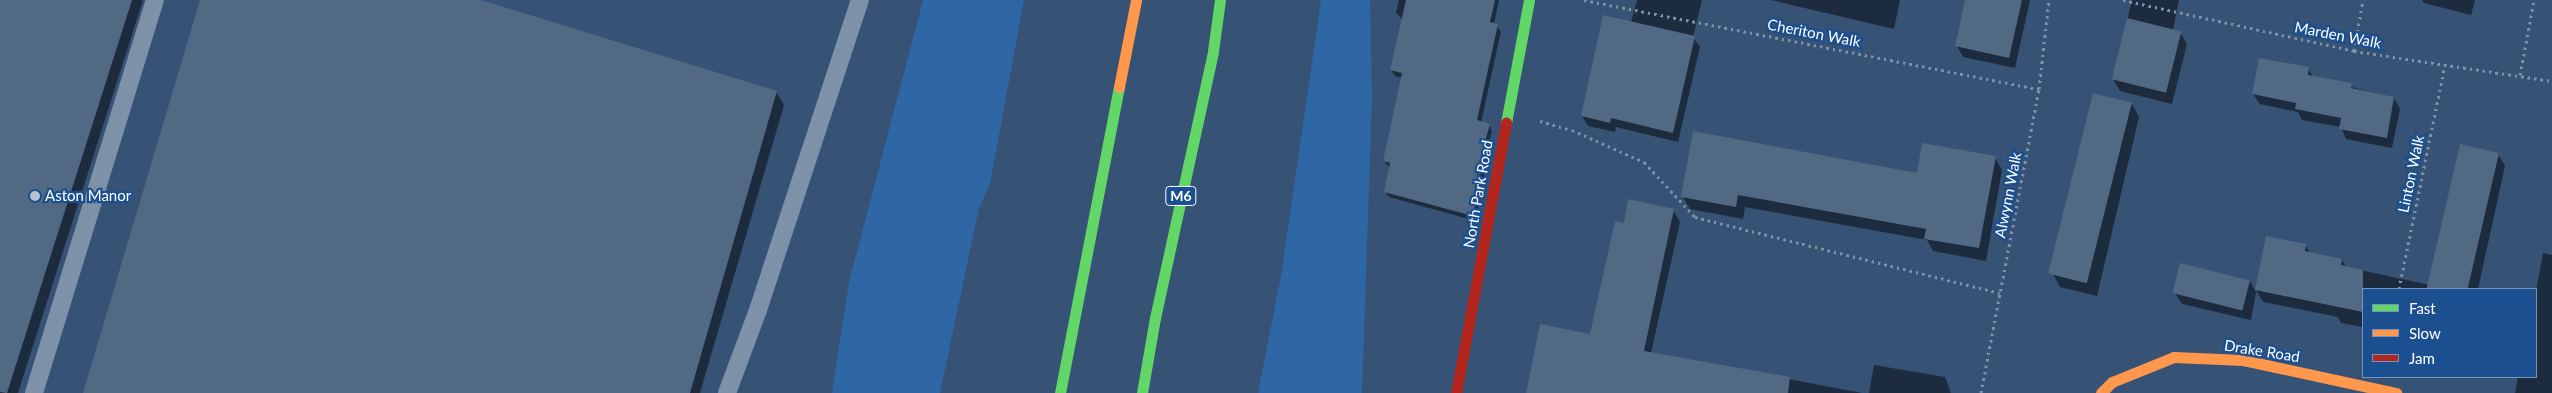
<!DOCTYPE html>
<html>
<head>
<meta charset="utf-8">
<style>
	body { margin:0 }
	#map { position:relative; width:2552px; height:393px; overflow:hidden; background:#365274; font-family:Lato,sans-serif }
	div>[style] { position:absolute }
	.green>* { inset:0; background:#2f66a5 }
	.shadow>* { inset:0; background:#0007 }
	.building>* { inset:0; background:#526984; transform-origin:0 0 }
	.path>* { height:3px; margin-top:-1.5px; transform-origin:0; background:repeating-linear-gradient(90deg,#7d92a8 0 2.5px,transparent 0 6.5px) }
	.lane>* { height:18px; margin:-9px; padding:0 9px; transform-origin:9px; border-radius:9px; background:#7d92a8 }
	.fast>* { height:11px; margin:-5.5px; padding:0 5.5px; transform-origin:5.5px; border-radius:5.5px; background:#63d668 }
	.slow>* { height:11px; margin:-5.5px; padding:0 5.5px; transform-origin:5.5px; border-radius:5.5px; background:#ff974d }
	.jam>* { height:11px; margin:-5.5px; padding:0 5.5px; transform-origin:5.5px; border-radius:5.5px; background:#b3261e }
	.dots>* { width:14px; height:14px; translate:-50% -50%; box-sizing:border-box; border:2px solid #1b4f8f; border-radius:50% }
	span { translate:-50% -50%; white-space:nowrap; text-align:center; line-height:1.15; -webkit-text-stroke:4.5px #1b4f8f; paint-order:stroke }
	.shield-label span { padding:1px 4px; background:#1b4f8f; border:1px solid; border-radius:4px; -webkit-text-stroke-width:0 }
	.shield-label { font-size:14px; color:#fff; font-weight:700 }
	.street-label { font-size:15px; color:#fff }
	.poi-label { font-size:15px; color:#fff }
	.left { translate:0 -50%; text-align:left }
	.legend { position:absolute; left:2362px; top:288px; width:175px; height:90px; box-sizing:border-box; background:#1b4f8f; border:1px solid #7695bc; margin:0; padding:6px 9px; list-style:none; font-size:15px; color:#fff }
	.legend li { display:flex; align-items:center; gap:10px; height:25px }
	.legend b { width:25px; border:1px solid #7695bc }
</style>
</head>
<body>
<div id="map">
	<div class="green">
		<i style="clip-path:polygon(923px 0,1024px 0,990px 184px,979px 208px,940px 393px,832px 393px,849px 282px)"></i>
		<i style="clip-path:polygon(1321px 0,1370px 0,1372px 98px,1362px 393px,1258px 393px,1282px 270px)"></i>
	</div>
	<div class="shadow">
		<i style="clip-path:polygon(0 0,143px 0,18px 393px,0 393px)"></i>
		<i style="clip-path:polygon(201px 0,477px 0,776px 92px,784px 105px,700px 393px,85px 393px)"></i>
		<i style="clip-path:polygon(1399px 0,1499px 0,1494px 24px,1501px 31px,1481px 123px,1489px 125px,1492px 131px,1482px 168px,1485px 172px,1476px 221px,1389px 197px,1385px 191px,1390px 168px,1384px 161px,1402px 78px,1395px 76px,1391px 70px,1403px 20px,1396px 13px)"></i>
		<i style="clip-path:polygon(1637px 0,1702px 0,1693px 37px,1700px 47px,1678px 142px,1616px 127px,1615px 132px,1588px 126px,1582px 116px,1631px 22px)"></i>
		<i style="clip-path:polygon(1771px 0,1900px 0,1894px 29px)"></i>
		<i style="clip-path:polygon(1967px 0,2030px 0,2015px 68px,1963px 57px,1957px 46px)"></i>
		<i style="clip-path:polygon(2132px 0,2179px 0,2173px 30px,2180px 32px,2187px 44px,2172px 104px,2120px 91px,2113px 79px)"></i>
		<i style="clip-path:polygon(2422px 0,2475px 0,2471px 15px,2424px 3px)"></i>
		<i style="clip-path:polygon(2308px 68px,2313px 77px,2394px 98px,2400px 109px,2392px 148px,2346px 139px,2341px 127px,2302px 120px,2298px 112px,2260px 104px,2253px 94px)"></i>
		<i style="clip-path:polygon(2132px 104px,2139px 117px,2097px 296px,2060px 287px,2053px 274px)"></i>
		<i style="clip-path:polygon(2498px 154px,2505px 166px,2478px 289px,2363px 289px,2363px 327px,2341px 323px,2338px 317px,2263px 302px,2256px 290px,2306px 246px,2310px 253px,2342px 260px,2346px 267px,2430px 285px)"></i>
		<i style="clip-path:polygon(1995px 157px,2002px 170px,1986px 261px,1933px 251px,1927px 240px,1745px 207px,1743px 219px,1690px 209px,1682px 196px,1918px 175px)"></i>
		<i style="clip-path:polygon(1673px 210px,1680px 222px,1651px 353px,1862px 393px,1527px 393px,1591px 336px,1625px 225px)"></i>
		<i style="clip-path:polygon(2543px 253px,2552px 255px,2552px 393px,2515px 393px,2518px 377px,2536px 377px,2536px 291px)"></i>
		<i style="clip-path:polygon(2250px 281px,2256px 292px,2251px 320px,2182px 304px,2175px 293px)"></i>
		<i style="clip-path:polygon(1874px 365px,1945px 377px,1951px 393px,1869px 393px)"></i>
	</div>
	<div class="building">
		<i style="clip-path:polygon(0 0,132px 0,7px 393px,0 392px)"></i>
		<i style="clip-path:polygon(200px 0,481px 0,777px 91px,690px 393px,83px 393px)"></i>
		<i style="clip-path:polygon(1406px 0,1495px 0,1490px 22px,1498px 24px,1477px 120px,1490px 124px,1479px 164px,1482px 165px,1473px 216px,1384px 192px,1390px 163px,1383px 161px,1402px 73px,1390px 70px)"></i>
		<i style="clip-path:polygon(1965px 0,2022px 0,2009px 58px,1955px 46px)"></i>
		<i style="clip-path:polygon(1603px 15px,1695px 36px,1673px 133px,1611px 118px,1610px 123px,1581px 116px)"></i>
		<i style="left:2127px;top:18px;width:56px;height:63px;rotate:14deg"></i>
		<i style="clip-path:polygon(2259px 58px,2309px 67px,2308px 75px,2352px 83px,2351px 88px,2394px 97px,2387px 138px,2339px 129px,2341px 118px,2295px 109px,2296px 103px,2252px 94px)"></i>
		<i style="left:2093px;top:93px;width:40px;height:186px;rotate:14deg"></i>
		<i style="clip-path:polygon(1693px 131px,1917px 173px,1922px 143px,1996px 156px,1979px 248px,1924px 239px,1926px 229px,1738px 195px,1736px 207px,1681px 197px)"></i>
		<i style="left:2460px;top:144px;width:40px;height:148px;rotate:13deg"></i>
		<i style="clip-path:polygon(1628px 199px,1674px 209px,1644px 351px,1790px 377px,1788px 393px,1526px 393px,1540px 324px,1590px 334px,1615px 221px,1624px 223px)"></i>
		<i style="clip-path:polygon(2266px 236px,2306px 244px,2305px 251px,2342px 259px,2341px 265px,2363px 270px,2363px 312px,2255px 290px)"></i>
		<i style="left:2180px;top:263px;width:72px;height:31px;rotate:14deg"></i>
	</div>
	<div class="path">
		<i style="left:1584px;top:0;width:464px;rotate:11.1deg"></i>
		<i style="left:2123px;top:0;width:237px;rotate:12.4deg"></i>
		<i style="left:2354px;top:51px;width:200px;rotate:8.6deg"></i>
		<i style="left:2354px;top:51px;width:52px;rotate:-80deg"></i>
		<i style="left:2520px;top:75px;width:76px;rotate:-79.4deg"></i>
		<i style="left:1540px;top:121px;width:33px;rotate:16deg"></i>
		<i style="left:1572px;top:130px;width:79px;rotate:24deg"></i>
		<i style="left:1644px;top:162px;width:75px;rotate:47.2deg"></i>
		<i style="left:1695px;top:217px;width:314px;rotate:14deg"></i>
		<i style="left:2399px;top:289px;width:230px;rotate:-78.4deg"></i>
		<i style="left:1981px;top:393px;width:309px;rotate:-79.2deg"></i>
		<i style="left:2039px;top:89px;width:90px;rotate:-83.6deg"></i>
	</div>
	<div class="lane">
		<i style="left:34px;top:393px;width:411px;rotate:-72.9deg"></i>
		<i style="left:727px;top:393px;width:89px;rotate:-69.5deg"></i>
		<i style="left:758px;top:310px;width:326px;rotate:-71.8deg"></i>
	</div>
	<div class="fast">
		<i style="left:1506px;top:123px;width:125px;rotate:-79.4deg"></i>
		<i style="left:1060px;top:393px;width:312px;rotate:-79.1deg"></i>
		<i style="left:1142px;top:393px;width:76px;rotate:-80.2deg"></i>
		<i style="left:1155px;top:318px;width:273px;rotate:-77.7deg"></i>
		<i style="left:1213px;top:51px;width:51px;rotate:-82.2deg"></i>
	</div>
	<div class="slow">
		<i style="left:1119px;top:87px;width:89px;rotate:-78.9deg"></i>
		<i style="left:2101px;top:393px;width:16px;rotate:-45deg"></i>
		<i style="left:2112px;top:382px;width:67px;rotate:-22deg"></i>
		<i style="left:2174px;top:357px;width:69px;rotate:2.5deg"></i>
		<i style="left:2243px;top:360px;width:157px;rotate:12.2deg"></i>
	</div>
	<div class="jam">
		<i style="left:1456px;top:393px;width:275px;rotate:-79.5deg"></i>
	</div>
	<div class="dots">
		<i style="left:35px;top:196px;background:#b9c2ce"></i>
	</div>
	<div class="shield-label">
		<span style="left:1181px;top:196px">M6</span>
	</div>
	<div class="street-label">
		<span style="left:1814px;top:33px;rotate:11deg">Cheriton Walk</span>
		<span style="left:2338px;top:35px;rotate:11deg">Marden Walk</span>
		<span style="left:2411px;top:174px;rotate:-78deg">Linton Walk</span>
		<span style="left:1478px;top:194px;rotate:-80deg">North Park Road</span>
		<span style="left:2008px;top:195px;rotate:-79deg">Alwynn Walk</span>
		<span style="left:2262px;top:351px;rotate:9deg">Drake Road</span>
	</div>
	<div class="poi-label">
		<span class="left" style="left:45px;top:196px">Aston Manor</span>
	</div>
	<ul class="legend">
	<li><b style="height:6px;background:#63d668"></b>Fast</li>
	<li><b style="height:6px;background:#ff974d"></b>Slow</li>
	<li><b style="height:6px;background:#b3261e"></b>Jam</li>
	</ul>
</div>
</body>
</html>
